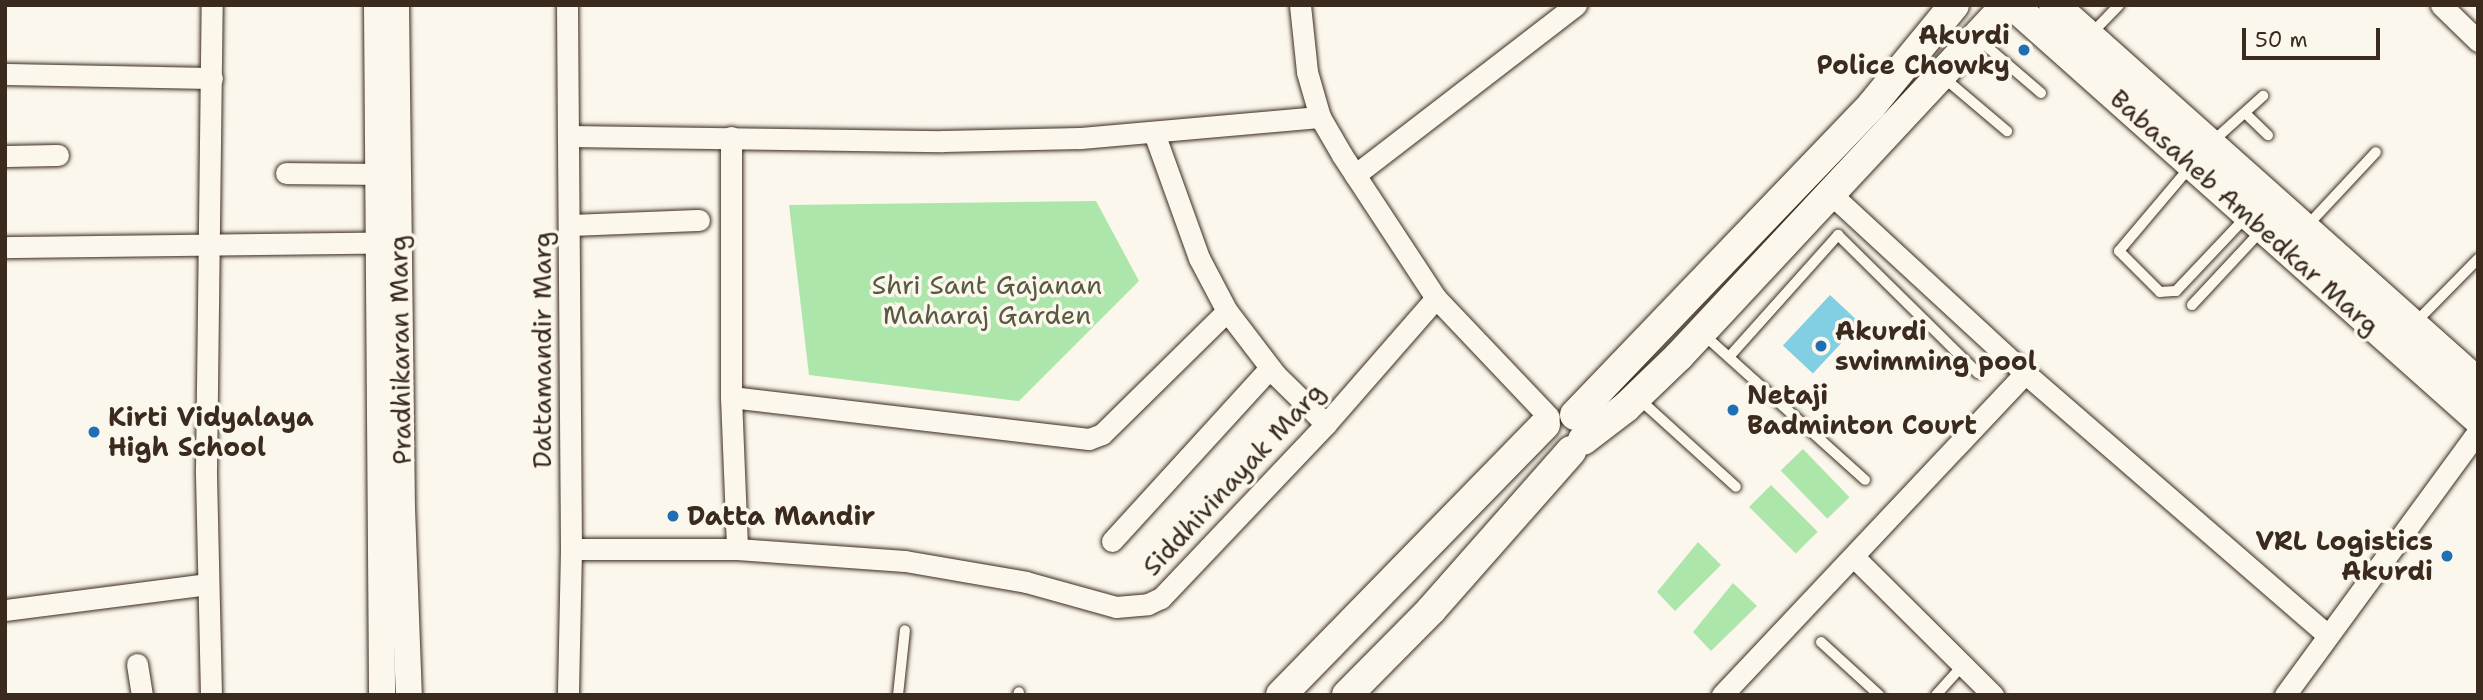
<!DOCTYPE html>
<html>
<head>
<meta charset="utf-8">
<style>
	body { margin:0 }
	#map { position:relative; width:2483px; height:700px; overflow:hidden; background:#fbf7ec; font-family:"Shantell Sans",sans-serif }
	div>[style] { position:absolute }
	.green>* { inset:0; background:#ade6aa; transform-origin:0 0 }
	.water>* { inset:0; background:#82cee2; transform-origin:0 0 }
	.roads { filter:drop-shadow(0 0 2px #3b2a1e) drop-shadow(0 0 2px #3b2a1e) }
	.service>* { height:10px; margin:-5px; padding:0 5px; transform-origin:5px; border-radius:5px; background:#fbf7ec }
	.minor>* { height:21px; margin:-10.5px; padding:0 10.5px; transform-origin:10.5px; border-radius:10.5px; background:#fbf7ec }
	.tertiary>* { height:26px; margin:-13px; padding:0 13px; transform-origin:13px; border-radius:13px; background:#fbf7ec }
	.secondary>* { height:30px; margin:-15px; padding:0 15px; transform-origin:15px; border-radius:15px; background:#fbf7ec }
	.dots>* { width:19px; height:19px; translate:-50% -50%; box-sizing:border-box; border:4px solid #fbf7ec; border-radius:50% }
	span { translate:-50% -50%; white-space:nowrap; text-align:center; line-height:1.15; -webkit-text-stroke:7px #fbf7ec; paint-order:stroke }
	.poi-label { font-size:26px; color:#3b2a1e; font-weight:700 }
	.right { translate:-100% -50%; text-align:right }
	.left { translate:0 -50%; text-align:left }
	.street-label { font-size:26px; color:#3b2a1e }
	.park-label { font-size:26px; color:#585941 }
	.frame { position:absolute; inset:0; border:7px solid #3b2a1e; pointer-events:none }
	.scale { position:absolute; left:2242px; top:28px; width:138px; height:32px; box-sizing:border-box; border:4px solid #3b2a1e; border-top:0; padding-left:9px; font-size:21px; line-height:24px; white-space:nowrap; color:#3b2a1e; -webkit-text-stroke:5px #fbf7ec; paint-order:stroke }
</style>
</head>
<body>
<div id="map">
	<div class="green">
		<i style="clip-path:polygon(1096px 201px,1139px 281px,1019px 401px,809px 375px,789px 205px)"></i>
		<i style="left:1803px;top:449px;width:67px;height:31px;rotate:46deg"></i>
		<i style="left:1771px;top:485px;width:66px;height:31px;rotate:45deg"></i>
		<i style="clip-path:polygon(1698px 542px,1721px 565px,1675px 611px,1657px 592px)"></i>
		<i style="clip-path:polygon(1733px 583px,1757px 606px,1711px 651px,1693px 632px)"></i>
	</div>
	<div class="water">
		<i style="left:1830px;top:295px;width:41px;height:69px;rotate:43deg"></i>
	</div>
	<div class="roads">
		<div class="service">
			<i style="left:2091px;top:34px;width:40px;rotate:-46deg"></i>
			<i style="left:1978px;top:39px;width:83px;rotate:40.6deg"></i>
			<i style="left:1943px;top:77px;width:84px;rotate:40.2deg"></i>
			<i style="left:2245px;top:113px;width:32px;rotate:44deg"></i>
			<i style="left:2212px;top:142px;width:69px;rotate:-42deg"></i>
			<i style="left:2190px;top:167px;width:110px;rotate:130.2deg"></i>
			<i style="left:2119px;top:251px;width:58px;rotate:45deg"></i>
			<i style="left:2160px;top:292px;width:16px;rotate:-4deg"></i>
			<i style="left:2176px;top:291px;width:103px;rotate:-46.6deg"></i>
			<i style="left:2307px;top:226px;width:101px;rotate:-47deg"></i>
			<i style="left:2192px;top:305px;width:103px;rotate:-47deg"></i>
			<i style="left:2415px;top:323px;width:90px;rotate:-45.5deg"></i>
			<i style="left:1703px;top:334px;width:218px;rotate:42deg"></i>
			<i style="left:1729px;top:357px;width:164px;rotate:-48.2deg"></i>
			<i style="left:1838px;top:235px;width:197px;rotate:44.6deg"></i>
			<i style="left:1638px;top:398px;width:132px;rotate:42.2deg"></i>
			<i style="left:1821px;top:642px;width:79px;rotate:42.4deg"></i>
			<i style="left:898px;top:695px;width:65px;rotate:-83.9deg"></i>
			<i style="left:1018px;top:695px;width:3px;rotate:-72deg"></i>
			<i style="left:1936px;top:695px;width:40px;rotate:-48deg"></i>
		</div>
		<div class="minor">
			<i style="left:567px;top:5px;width:544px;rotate:89.58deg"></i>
			<i style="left:571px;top:549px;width:146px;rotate:91.2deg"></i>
			<i style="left:1300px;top:5px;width:67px;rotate:84deg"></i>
			<i style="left:1307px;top:72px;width:47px;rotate:73.9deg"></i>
			<i style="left:1320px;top:117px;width:44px;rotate:59.9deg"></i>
			<i style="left:1342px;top:155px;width:171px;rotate:56.7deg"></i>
			<i style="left:1436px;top:298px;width:164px;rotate:46.5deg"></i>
			<i style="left:2441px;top:5px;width:52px;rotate:44.2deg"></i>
			<i style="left:5px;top:74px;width:207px;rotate:1.1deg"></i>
			<i style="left:1154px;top:133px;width:133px;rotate:70.2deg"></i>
			<i style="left:1199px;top:258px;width:60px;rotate:62.2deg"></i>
			<i style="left:1227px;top:311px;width:81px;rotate:52.6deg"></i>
			<i style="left:1276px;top:375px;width:70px;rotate:44.4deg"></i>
			<i style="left:568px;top:136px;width:375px;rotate:0.8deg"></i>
			<i style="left:943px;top:141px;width:137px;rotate:-1.3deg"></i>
			<i style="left:1080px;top:138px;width:241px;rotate:-5deg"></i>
			<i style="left:731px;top:137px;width:260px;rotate:90deg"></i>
			<i style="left:731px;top:397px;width:152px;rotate:87.7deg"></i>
			<i style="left:5px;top:156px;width:53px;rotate:-1.1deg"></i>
			<i style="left:286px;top:173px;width:92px;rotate:0.6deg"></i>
			<i style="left:1355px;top:175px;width:279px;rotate:-37.6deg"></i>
			<i style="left:1832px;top:195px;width:263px;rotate:42.7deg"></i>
			<i style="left:2025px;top:373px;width:400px;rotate:40.9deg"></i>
			<i style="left:569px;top:225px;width:130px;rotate:-2.2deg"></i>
			<i style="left:5px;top:247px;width:387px;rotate:-0.7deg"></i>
			<i style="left:731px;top:397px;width:360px;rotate:6.7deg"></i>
			<i style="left:1089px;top:439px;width:14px;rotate:-21deg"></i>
			<i style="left:1102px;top:434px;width:175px;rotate:-44.5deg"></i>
			<i style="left:1112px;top:541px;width:234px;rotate:-47.6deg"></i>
			<i style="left:571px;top:549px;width:166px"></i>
			<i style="left:737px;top:549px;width:168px;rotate:4.1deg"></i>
			<i style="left:905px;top:561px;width:123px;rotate:9.8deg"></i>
			<i style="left:1026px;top:582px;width:93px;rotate:15.5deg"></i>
			<i style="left:1116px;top:607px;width:32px;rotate:-5deg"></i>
			<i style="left:1148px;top:604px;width:14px;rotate:-25deg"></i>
			<i style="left:1161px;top:598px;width:240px;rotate:-46.5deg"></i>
			<i style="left:1326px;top:424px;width:167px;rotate:-48.9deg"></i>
			<i style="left:1854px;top:557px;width:196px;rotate:44.8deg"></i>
			<i style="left:5px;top:610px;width:204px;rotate:-7.3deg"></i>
			<i style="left:137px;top:664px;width:31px;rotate:81deg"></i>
			<i style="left:211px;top:695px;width:225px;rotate:-91.3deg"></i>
			<i style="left:206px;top:470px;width:465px;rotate:-89.3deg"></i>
			<i style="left:1722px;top:695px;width:442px;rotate:-46.7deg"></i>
			<i style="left:2285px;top:695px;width:327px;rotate:-53.8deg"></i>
		</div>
		<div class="tertiary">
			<i style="left:377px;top:5px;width:690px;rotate:89.58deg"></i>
			<i style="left:396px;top:5px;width:503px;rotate:89.32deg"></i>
			<i style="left:402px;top:508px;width:187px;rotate:87.9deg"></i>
		</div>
		<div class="secondary">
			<i style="left:2013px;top:5px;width:623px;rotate:41.68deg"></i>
			<i style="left:2054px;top:5px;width:568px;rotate:41.72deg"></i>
			<i style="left:1575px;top:415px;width:429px;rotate:-46.2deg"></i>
			<i style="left:1872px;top:105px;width:129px;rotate:-50.6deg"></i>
			<i style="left:1583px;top:440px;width:53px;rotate:-37.3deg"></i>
			<i style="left:1625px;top:408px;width:75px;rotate:-43.9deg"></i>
			<i style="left:1679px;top:356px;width:477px;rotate:-47deg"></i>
			<i style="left:1281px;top:695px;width:378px;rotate:-45.7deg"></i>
			<i style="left:1347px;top:695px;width:120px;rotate:-45.3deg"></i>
			<i style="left:1431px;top:610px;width:212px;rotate:-48.6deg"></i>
		</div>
	</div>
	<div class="dots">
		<i style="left:2024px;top:50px;background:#1f6fb2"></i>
		<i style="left:1821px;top:346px;background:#1f6fb2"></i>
		<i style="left:1733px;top:410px;background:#1f6fb2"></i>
		<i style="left:94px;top:432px;background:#1f6fb2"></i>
		<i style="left:673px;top:516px;background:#1f6fb2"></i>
		<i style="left:2447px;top:556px;background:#1f6fb2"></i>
	</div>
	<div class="poi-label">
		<span class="right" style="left:2010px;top:50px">Akurdi<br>Police Chowky</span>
		<span class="left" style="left:1835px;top:346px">Akurdi<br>swimming pool</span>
		<span class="left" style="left:1747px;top:410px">Netaji<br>Badminton Court</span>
		<span class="left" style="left:108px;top:432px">Kirti Vidyalaya<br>High School</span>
		<span class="left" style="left:687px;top:516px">Datta Mandir</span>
		<span class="right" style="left:2433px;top:556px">VRL Logistics<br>Akurdi</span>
	</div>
	<div class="street-label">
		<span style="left:2245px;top:212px;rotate:42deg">Babasaheb Ambedkar Marg</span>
		<span style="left:400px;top:350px;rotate:-91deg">Pradhikaran Marg</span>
		<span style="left:542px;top:350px;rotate:-90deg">Dattamandir Marg</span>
		<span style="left:1233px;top:479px;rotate:-47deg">Siddhivinayak Marg</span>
	</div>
	<div class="park-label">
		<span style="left:987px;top:300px">Shri Sant Gajanan<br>Maharaj Garden</span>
	</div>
	<div class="frame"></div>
	<div class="scale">50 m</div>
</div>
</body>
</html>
